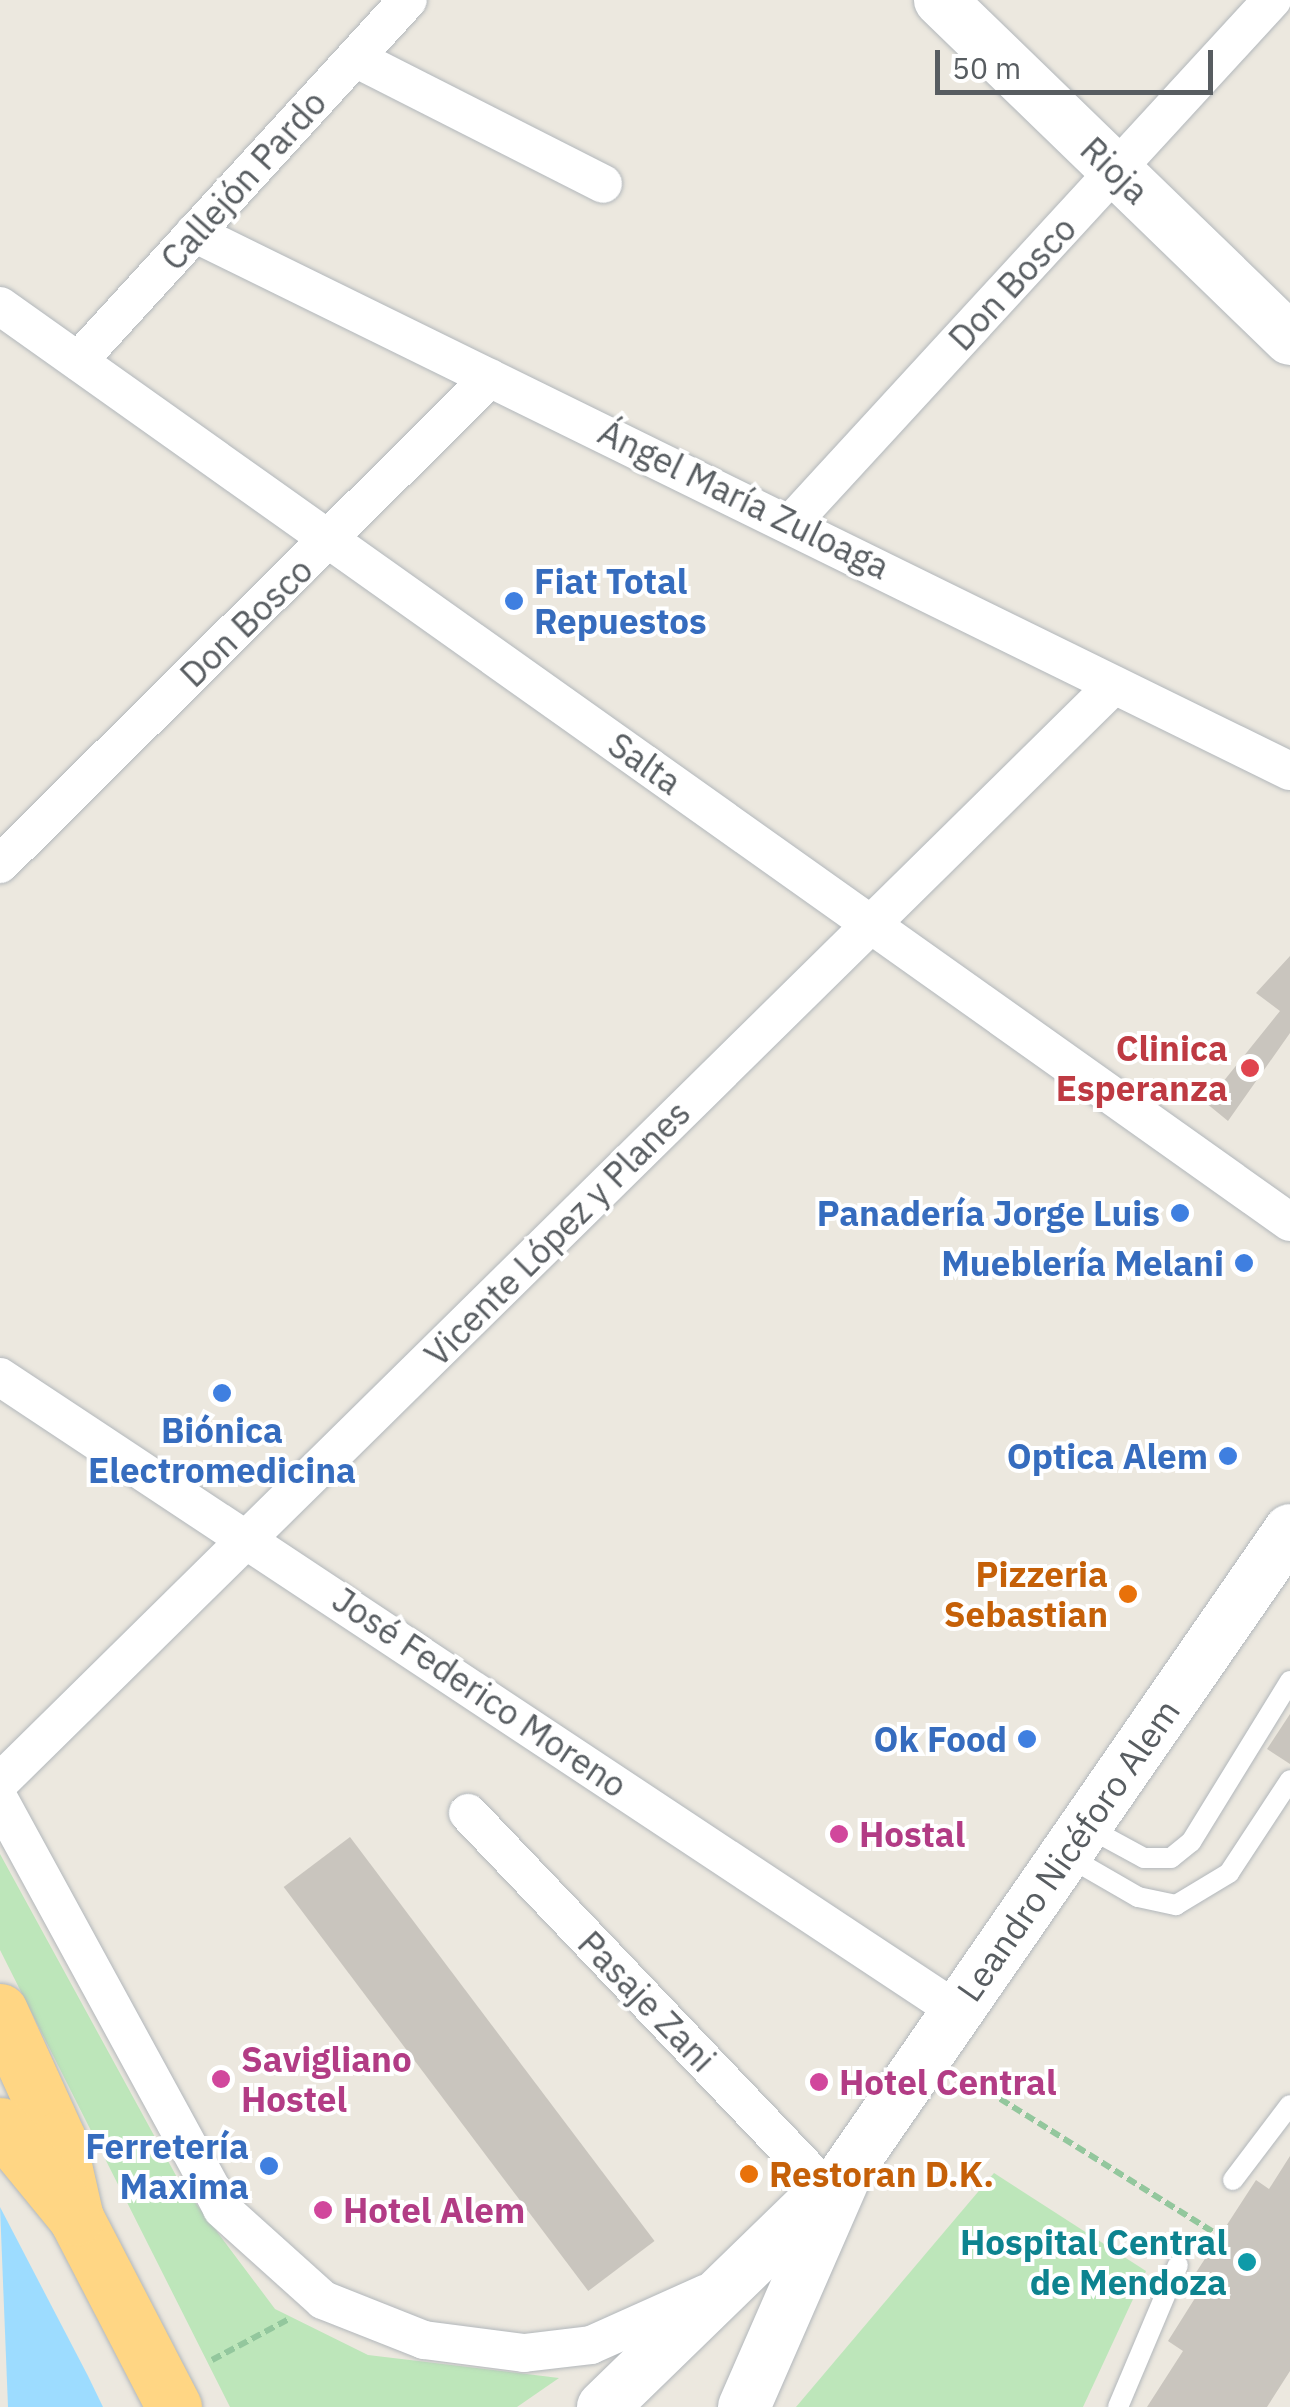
<!DOCTYPE html>
<html>
<head>
<meta charset="utf-8">
<style>
	body { margin:0 }
	#map { position:relative; width:1290px; height:2407px; overflow:hidden; background:#ece8df; font-family:"IBM Plex Sans",sans-serif }
	div>[style] { position:absolute }
	.green>* { inset:0; background:#bde6ba }
	.water>* { inset:0; background:#9ddcff }
	.building>* { inset:0; background:#c9c5be; transform-origin:0 0 }
	.path>* { height:6px; margin-top:-3px; transform-origin:0; background:repeating-linear-gradient(90deg,#93c79d 0 10px,transparent 0 15px) }
	.roads { filter:drop-shadow(0 0 2px #b2b7bb) drop-shadow(0 0 2px #b2b7bb) }
	.lane>* { height:20px; margin:-10px; padding:0 10px; transform-origin:10px; border-radius:10px; background:#fff }
	.street>* { height:38px; margin:-19px; padding:0 19px; transform-origin:19px; border-radius:19px; background:#fff }
	.secondary>* { height:52px; margin:-26px; padding:0 26px; transform-origin:26px; border-radius:26px; background:#fff }
	.highway>* { height:55px; margin:-27.5px; padding:0 27.5px; transform-origin:27.5px; border-radius:27.5px; background:#ffd684 }
	.dots>* { width:28px; height:28px; translate:-50% -50%; box-sizing:border-box; border:5px solid #fff; border-radius:50% }
	span { translate:-50% -50%; white-space:nowrap; text-align:center; line-height:1.15; -webkit-text-stroke:8px #fff; paint-order:stroke }
	.street-label { font-size:35px; color:#585d61 }
	.shop-label { font-size:35px; color:#366cbe; font-weight:700 }
	.left { translate:0 -50%; text-align:left }
	.right { translate:-100% -50%; text-align:right }
	.health-label { font-size:35px; color:#be3a42; font-weight:700 }
	.food-label { font-size:35px; color:#c56008; font-weight:700 }
	.hotel-label { font-size:35px; color:#b23c85; font-weight:700 }
	.culture-label { font-size:35px; color:#0d838f; font-weight:700 }
	.scale { position:absolute; left:935px; top:50px; width:278px; height:45px; box-sizing:border-box; border:5px solid #585d61; border-top:0; padding-left:12px; font-size:30px; line-height:35px; white-space:nowrap; color:#585d61; -webkit-text-stroke:8px #fff; paint-order:stroke }
</style>
</head>
<body>
<div id="map">
	<div class="green">
		<i style="clip-path:polygon(0 1854px,179px 2181px,275px 2309px,368px 2355px,559px 2378px,517px 2407px,230px 2407px,0 1950px)"></i>
		<i style="clip-path:polygon(994px 2173px,1146px 2271px,1083px 2407px,796px 2407px)"></i>
	</div>
	<div class="water">
		<i style="clip-path:polygon(0 2207px,88px 2376px,103px 2407px,8px 2407px)"></i>
	</div>
	<div class="building">
		<i style="clip-path:polygon(1290px 956px,1290px 1033px,1228px 1121px,1206px 1103px,1280px 1011px,1256px 993px)"></i>
		<i style="clip-path:polygon(1290px 1714px,1290px 1764px,1267px 1749px)"></i>
		<i style="left:350px;top:1837px;width:506px;height:83px;rotate:53deg"></i>
		<i style="clip-path:polygon(1290px 2156px,1290px 2371px,1267px 2407px,1147px 2407px,1183px 2351px,1168px 2341px,1197px 2295px,1186px 2288px,1256px 2180px,1269px 2189px)"></i>
	</div>
	<div class="path">
		<i style="left:962px;top:2075px;width:304px;rotate:32deg"></i>
		<i style="left:212px;top:2360px;width:89px;rotate:-28deg"></i>
	</div>
	<div class="roads">
		<div class="lane">
			<i style="left:1085px;top:1826px;width:67px;rotate:28.5deg"></i>
			<i style="left:1144px;top:1858px;width:27px"></i>
			<i style="left:1171px;top:1858px;width:26px;rotate:-39deg"></i>
			<i style="left:1191px;top:1842px;width:189px;rotate:-58.4deg"></i>
			<i style="left:1067px;top:1856px;width:82px;rotate:30deg"></i>
			<i style="left:1138px;top:1897px;width:39px;rotate:12deg"></i>
			<i style="left:1176px;top:1905px;width:62px;rotate:-31.1deg"></i>
			<i style="left:1229px;top:1873px;width:111px;rotate:-56.7deg"></i>
			<i style="left:1233px;top:2180px;width:94px;rotate:-52.8deg"></i>
			<i style="left:1118px;top:2407px;width:154px;rotate:-67.1deg"></i>
		</div>
		<div class="street">
			<i style="left:355px;top:58px;width:278px;rotate:26.9deg"></i>
			<i style="left:194px;top:233px;width:1221px;rotate:26.15deg"></i>
			<i style="left:0;top:306px;width:1582px;rotate:35.38deg"></i>
			<i style="left:78px;top:361px;width:489px;rotate:-47.6deg"></i>
			<i style="left:793px;top:521px;width:708px;rotate:-47.41deg"></i>
			<i style="left:0;top:864px;width:690px;rotate:-44.77deg"></i>
			<i style="left:0;top:1377px;width:1148px;rotate:33.52deg"></i>
			<i style="left:0;top:1782px;width:1563px;rotate:-44.56deg"></i>
			<i style="left:0;top:1801px;width:464px;rotate:61.4deg"></i>
			<i style="left:222px;top:2209px;width:136px;rotate:42deg"></i>
			<i style="left:323px;top:2300px;width:109px;rotate:21.6deg"></i>
			<i style="left:424px;top:2340px;width:101px;rotate:7.4deg"></i>
			<i style="left:524px;top:2353px;width:67px;rotate:-6.8deg"></i>
			<i style="left:591px;top:2345px;width:127px;rotate:-24.1deg"></i>
			<i style="left:468px;top:1813px;width:521px;rotate:46.4deg"></i>
		</div>
		<div class="secondary">
			<i style="left:940px;top:0;width:487px;rotate:44.1deg"></i>
			<i style="left:603px;top:2407px;width:308px;rotate:-44.2deg"></i>
			<i style="left:744px;top:2407px;width:257px;rotate:-66.4deg"></i>
			<i style="left:847px;top:2171px;width:779px;rotate:-55.35deg"></i>
		</div>
		<div class="highway">
			<i style="left:0;top:2011px;width:141px;rotate:65.6deg"></i>
			<i style="left:58px;top:2139px;width:81px;rotate:77.2deg"></i>
			<i style="left:76px;top:2218px;width:213px;rotate:62.6deg"></i>
			<i style="left:0;top:2125px;width:120px;rotate:50.7deg"></i>
		</div>
	</div>
	<div class="dots">
		<i style="left:514px;top:601px;background:#3f7fe0"></i>
		<i style="left:1250px;top:1068px;background:#e0444e"></i>
		<i style="left:1180px;top:1213px;background:#3f7fe0"></i>
		<i style="left:1244px;top:1263px;background:#3f7fe0"></i>
		<i style="left:222px;top:1393px;background:#3f7fe0"></i>
		<i style="left:1228px;top:1456px;background:#3f7fe0"></i>
		<i style="left:1128px;top:1594px;background:#e8710a"></i>
		<i style="left:1027px;top:1739px;background:#3f7fe0"></i>
		<i style="left:839px;top:1834px;background:#d1479c"></i>
		<i style="left:221px;top:2079px;background:#d1479c"></i>
		<i style="left:819px;top:2082px;background:#d1479c"></i>
		<i style="left:269px;top:2166px;background:#3f7fe0"></i>
		<i style="left:749px;top:2174px;background:#e8710a"></i>
		<i style="left:323px;top:2210px;background:#d1479c"></i>
		<i style="left:1247px;top:2262px;background:#0f9aa8"></i>
	</div>
	<div class="street-label">
		<span style="left:1115px;top:170px;rotate:44deg">Rioja</span>
		<span style="left:243px;top:180px;rotate:-48deg">Callejón Pardo</span>
		<span style="left:1012px;top:283px;rotate:-47deg">Don Bosco</span>
		<span style="left:744px;top:499px;rotate:26deg">Ángel María Zuloaga</span>
		<span style="left:246px;top:622px;rotate:-44deg">Don Bosco</span>
		<span style="left:645px;top:763px;rotate:35deg">Salta</span>
		<span style="left:557px;top:1233px;rotate:-45deg">Vicente López y Planes</span>
		<span style="left:480px;top:1692px;rotate:34deg">José Federico Moreno</span>
		<span style="left:1068px;top:1850px;rotate:-55deg">Leandro Nicéforo Alem</span>
		<span style="left:647px;top:2001px;rotate:46deg">Pasaje Zani</span>
	</div>
	<div class="shop-label">
		<span class="left" style="left:534px;top:601px">Fiat Total<br>Repuestos</span>
		<span class="right" style="left:1160px;top:1213px">Panadería Jorge Luis</span>
		<span class="right" style="left:1224px;top:1263px">Mueblería Melani</span>
		<span style="left:222px;top:1450px">Biónica<br>Electromedicina</span>
		<span class="right" style="left:1208px;top:1456px">Optica Alem</span>
		<span class="right" style="left:1007px;top:1739px">Ok Food</span>
		<span class="right" style="left:249px;top:2166px">Ferretería<br>Maxima</span>
	</div>
	<div class="health-label">
		<span class="right" style="left:1228px;top:1068px">Clinica<br>Esperanza</span>
	</div>
	<div class="food-label">
		<span class="right" style="left:1108px;top:1594px">Pizzeria<br>Sebastian</span>
		<span class="left" style="left:769px;top:2174px">Restoran D.K.</span>
	</div>
	<div class="hotel-label">
		<span class="left" style="left:859px;top:1834px">Hostal</span>
		<span class="left" style="left:241px;top:2079px">Savigliano<br>Hostel</span>
		<span class="left" style="left:839px;top:2082px">Hotel Central</span>
		<span class="left" style="left:343px;top:2210px">Hotel Alem</span>
	</div>
	<div class="culture-label">
		<span class="right" style="left:1227px;top:2262px">Hospital Central<br>de Mendoza</span>
	</div>
	<div class="scale">50 m</div>
</div>
</body>
</html>
